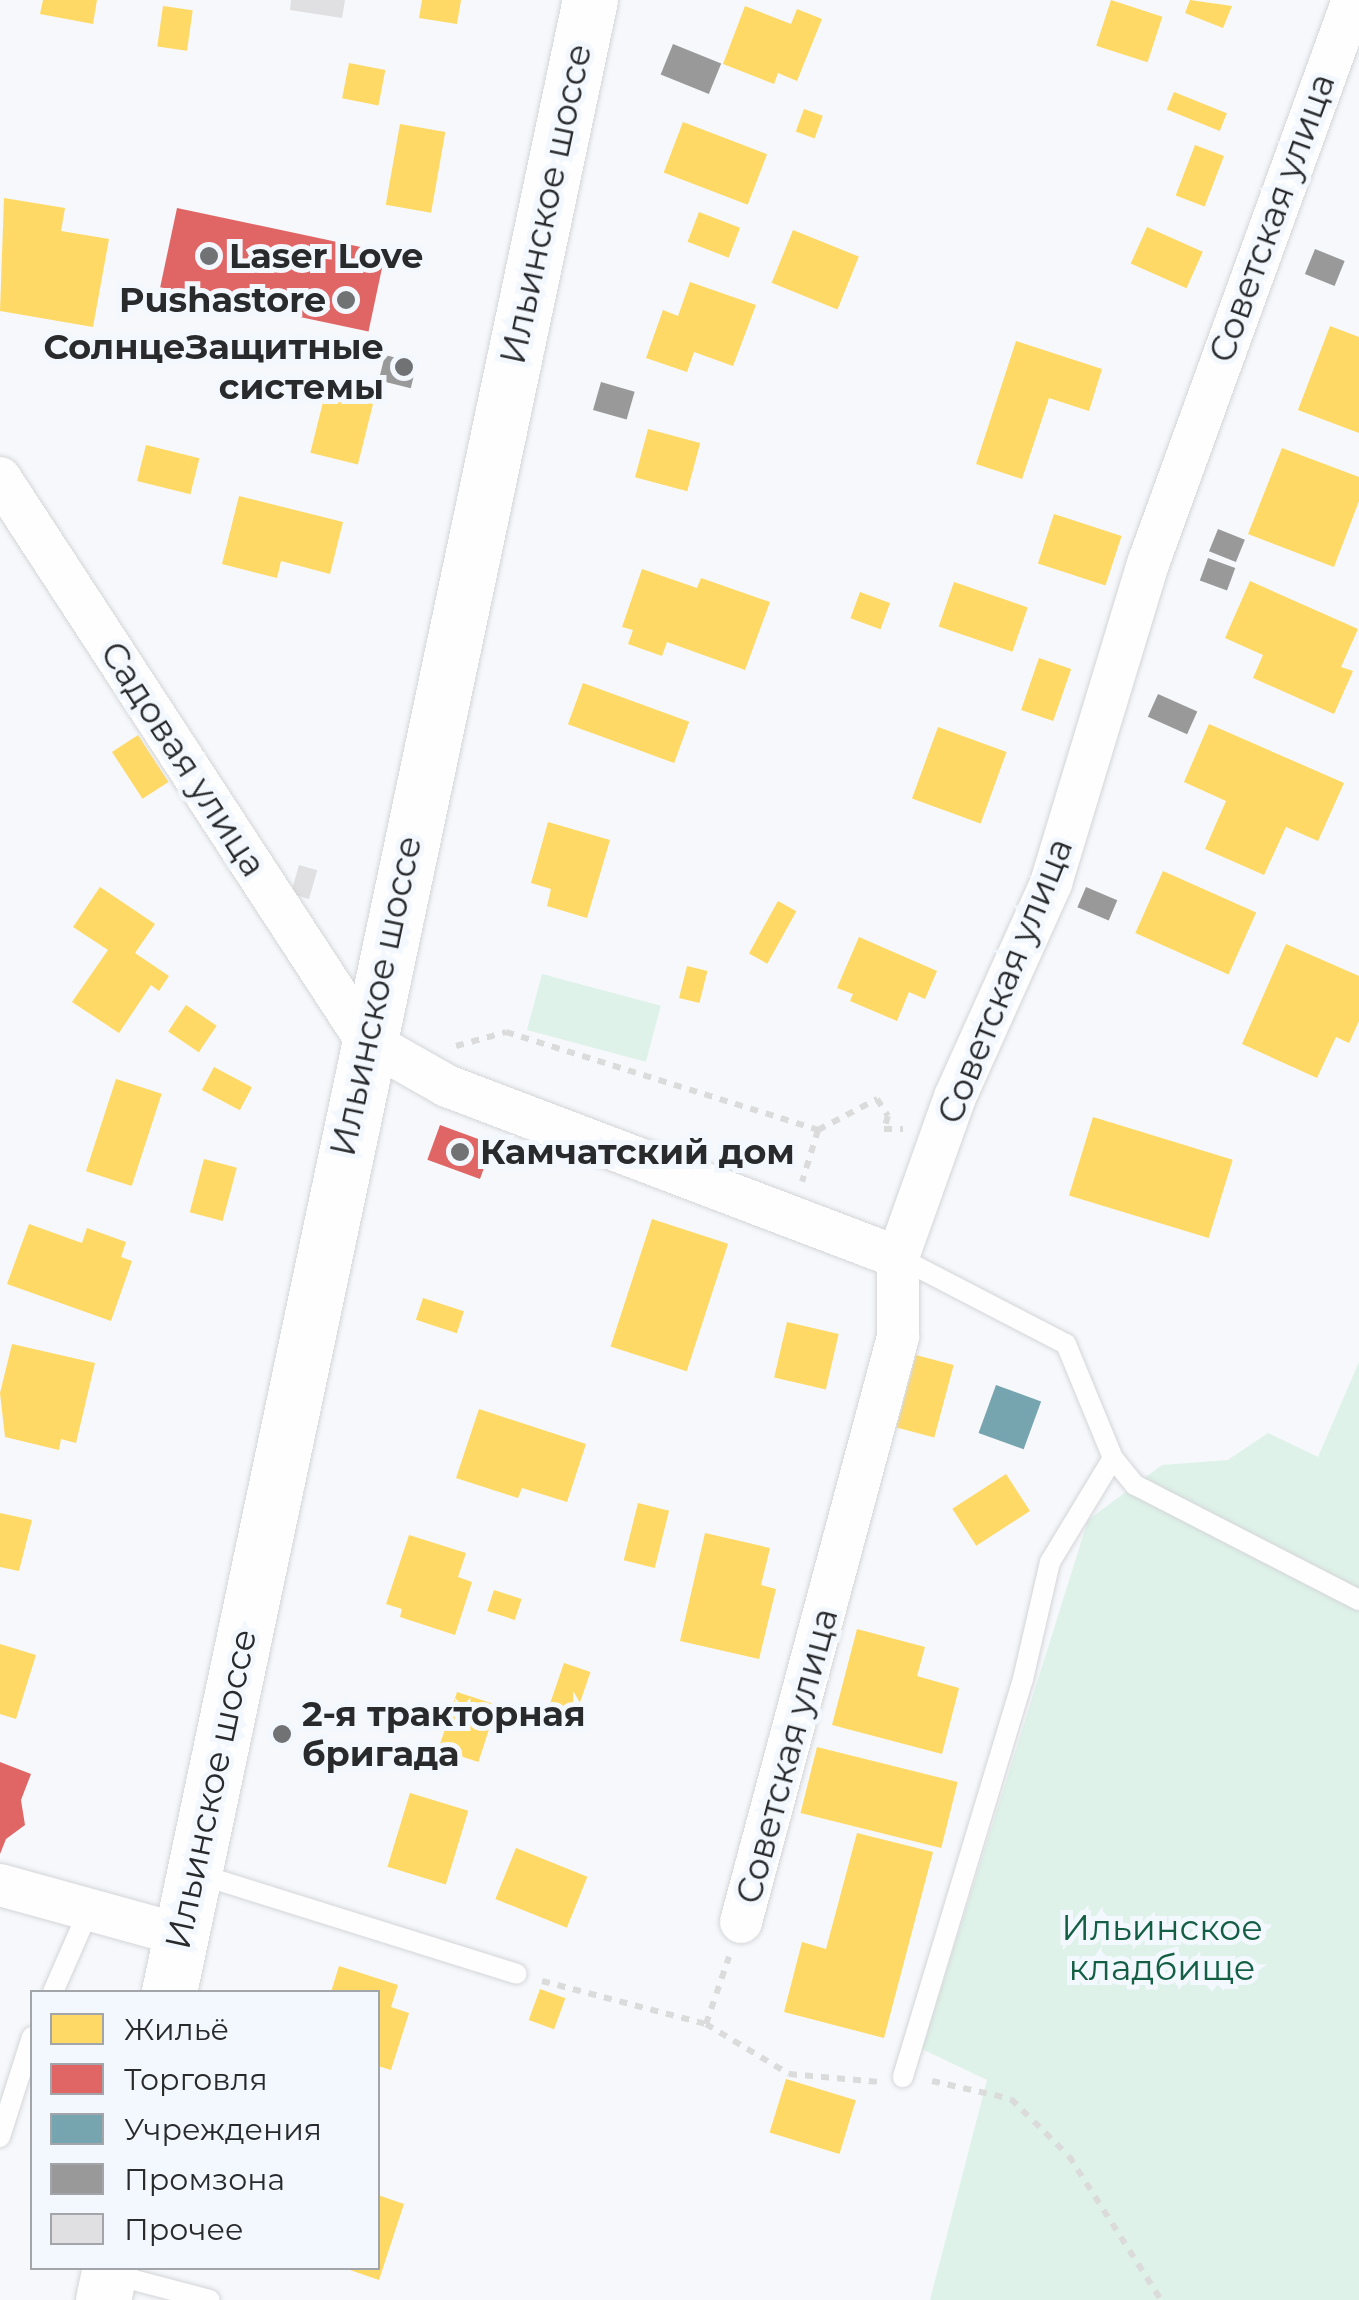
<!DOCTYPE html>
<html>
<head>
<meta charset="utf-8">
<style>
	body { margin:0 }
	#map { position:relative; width:1359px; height:2300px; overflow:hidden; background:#f6f8fb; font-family:Montserrat,sans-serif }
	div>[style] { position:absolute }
	.green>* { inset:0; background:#def2e9; transform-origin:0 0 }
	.homes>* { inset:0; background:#ffd966; transform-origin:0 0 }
	.shops>* { inset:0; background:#e06666; transform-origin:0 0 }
	.public>* { inset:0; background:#76a5af; transform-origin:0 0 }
	.industry>* { inset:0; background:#999; transform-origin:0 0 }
	.building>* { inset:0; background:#e0dfe1; transform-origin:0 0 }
	.path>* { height:6px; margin-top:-3px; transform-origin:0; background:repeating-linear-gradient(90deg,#dbdbdc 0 8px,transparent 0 16px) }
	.roads { filter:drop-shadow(0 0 2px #d4d5d8) drop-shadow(0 0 2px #d4d5d8) }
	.lane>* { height:20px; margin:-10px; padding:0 10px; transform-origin:10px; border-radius:10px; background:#fefefe }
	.street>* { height:42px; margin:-21px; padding:0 21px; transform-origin:21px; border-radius:21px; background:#fefefe }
	.secondary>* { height:55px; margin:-27.5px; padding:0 27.5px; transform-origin:27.5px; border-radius:27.5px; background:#fefefe }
	.dots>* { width:28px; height:28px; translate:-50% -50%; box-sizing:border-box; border:5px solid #f3f8fe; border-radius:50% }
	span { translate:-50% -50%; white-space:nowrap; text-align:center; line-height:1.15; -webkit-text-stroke:10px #f3f8fe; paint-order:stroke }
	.street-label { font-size:35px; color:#282a2c }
	.poi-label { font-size:35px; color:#282a2c; font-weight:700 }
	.left { translate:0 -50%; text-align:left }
	.right { translate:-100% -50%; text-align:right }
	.park-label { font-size:35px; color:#145f44 }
	.legend { position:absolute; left:30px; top:1990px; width:350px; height:280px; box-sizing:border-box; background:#f3f8fe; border:2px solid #a2a6aa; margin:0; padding:12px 18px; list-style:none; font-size:30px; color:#282a2c }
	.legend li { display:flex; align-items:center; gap:20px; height:50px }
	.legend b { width:50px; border:2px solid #a2a6aa }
</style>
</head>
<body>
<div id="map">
	<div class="green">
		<i style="left:542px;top:974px;width:123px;height:58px;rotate:15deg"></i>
		<i style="clip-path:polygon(1359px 1362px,1359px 2300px,930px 2300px,987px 2080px,922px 2049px,1088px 1520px,1162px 1465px,1228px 1460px,1268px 1433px,1318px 1457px)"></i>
	</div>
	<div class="homes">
		<i style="clip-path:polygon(43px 0,97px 0,93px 24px,40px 14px)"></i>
		<i style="clip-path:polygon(422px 0,461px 0,457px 24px,419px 18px)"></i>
		<i style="left:1111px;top:0;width:54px;height:48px;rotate:18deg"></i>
		<i style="clip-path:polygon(1190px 0,1232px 6px,1223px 28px,1185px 13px)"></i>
		<i style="left:163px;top:6px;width:30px;height:41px;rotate:8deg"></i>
		<i style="clip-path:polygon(745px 6px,791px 24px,797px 9px,822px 19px,797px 81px,778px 73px,774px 84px,723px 64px)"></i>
		<i style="left:349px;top:63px;width:37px;height:36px;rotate:11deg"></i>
		<i style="left:1174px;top:92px;width:57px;height:19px;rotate:22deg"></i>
		<i style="left:804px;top:109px;width:20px;height:24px;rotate:20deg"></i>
		<i style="left:683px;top:122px;width:90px;height:54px;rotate:21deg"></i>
		<i style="left:400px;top:124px;width:46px;height:82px;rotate:10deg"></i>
		<i style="left:1195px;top:145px;width:31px;height:54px;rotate:21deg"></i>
		<i style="clip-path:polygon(4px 198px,65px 208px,61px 231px,109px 239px,93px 327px,0 311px)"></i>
		<i style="left:699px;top:212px;width:44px;height:32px;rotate:21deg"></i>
		<i style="left:1147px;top:227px;width:61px;height:40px;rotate:24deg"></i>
		<i style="left:793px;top:230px;width:71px;height:57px;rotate:22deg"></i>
		<i style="clip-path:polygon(690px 282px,756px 305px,733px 366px,694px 352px,687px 372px,646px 358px,663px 310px,678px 316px)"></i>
		<i style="clip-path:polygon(1330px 326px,1359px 337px,1359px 433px,1298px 410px)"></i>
		<i style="clip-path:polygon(1016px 341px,1102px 369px,1089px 411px,1049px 398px,1022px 479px,976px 464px)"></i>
		<i style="left:329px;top:378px;width:49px;height:77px;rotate:14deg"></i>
		<i style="left:648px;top:429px;width:54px;height:50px;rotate:15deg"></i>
		<i style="left:146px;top:445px;width:55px;height:37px;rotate:14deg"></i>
		<i style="clip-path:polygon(1282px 448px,1359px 477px,1359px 501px,1334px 567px,1248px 534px)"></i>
		<i style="clip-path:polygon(239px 496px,343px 522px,330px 574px,281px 561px,277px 578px,222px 564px)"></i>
		<i style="left:1054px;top:514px;width:71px;height:52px;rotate:18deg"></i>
		<i style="clip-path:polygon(642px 569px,697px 588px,701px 578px,770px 602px,745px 670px,667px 642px,662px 656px,628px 644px,633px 630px,622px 627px)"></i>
		<i style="clip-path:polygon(1250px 581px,1358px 629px,1341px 667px,1353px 671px,1334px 714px,1253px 678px,1263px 655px,1225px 638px)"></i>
		<i style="left:954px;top:582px;width:78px;height:47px;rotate:19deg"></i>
		<i style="left:860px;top:592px;width:32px;height:28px;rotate:20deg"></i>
		<i style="left:1039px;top:658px;width:34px;height:55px;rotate:19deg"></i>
		<i style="left:583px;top:683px;width:113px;height:44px;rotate:20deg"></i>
		<i style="clip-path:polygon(1209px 724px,1344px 783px,1318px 841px,1286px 827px,1264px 875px,1205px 849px,1226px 801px,1184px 782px)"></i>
		<i style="left:938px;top:727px;width:73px;height:76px;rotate:20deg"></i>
		<i style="left:138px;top:735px;width:56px;height:31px;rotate:57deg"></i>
		<i style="clip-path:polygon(548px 822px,610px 840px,587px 918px,547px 906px,551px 889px,531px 883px)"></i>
		<i style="left:1163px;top:871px;width:102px;height:68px;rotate:24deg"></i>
		<i style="clip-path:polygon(100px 887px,155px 924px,135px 953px,169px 976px,159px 991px,151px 985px,119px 1033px,72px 1002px,108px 950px,73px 927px)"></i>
		<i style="left:778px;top:901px;width:21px;height:60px;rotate:29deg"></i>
		<i style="clip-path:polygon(859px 937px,937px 971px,925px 999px,909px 992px,897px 1021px,850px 1001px,853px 994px,837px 988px)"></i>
		<i style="clip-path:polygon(1286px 944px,1359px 976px,1359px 1021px,1349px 1043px,1336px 1037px,1317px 1078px,1242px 1044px)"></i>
		<i style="left:687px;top:966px;width:21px;height:33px;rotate:14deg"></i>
		<i style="left:186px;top:1005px;width:37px;height:32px;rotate:34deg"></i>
		<i style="left:214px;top:1067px;width:43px;height:26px;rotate:28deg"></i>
		<i style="left:116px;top:1079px;width:48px;height:97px;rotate:18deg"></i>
		<i style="left:1093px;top:1117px;width:146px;height:82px;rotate:17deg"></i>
		<i style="left:204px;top:1159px;width:34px;height:55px;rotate:15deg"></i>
		<i style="left:652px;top:1219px;width:80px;height:134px;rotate:18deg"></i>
		<i style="clip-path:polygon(29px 1224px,82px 1243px,87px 1228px,126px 1242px,121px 1257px,132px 1261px,111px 1321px,7px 1284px)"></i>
		<i style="left:423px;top:1298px;width:43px;height:23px;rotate:18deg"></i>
		<i style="left:787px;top:1322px;width:53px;height:57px;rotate:13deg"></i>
		<i style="clip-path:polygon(12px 1344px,95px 1363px,76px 1443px,61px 1439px,59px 1450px,5px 1437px,0 1393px)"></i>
		<i style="left:916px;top:1355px;width:39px;height:75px;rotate:15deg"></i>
		<i style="clip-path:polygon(479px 1409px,586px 1444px,567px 1502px,522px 1488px,518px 1498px,456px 1478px)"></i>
		<i style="left:1006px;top:1474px;width:44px;height:64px;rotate:57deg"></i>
		<i style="left:638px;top:1503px;width:32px;height:59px;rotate:14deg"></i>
		<i style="clip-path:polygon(0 1513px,32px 1520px,19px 1571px,0 1567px)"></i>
		<i style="clip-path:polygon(705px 1533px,770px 1548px,761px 1585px,776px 1589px,759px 1659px,680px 1641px)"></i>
		<i style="clip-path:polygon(409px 1535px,466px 1553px,458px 1577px,472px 1582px,455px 1635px,400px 1617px,402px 1609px,386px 1604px)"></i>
		<i style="left:494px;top:1590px;width:29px;height:22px;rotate:18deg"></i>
		<i style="clip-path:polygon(857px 1629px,925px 1647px,917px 1676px,959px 1688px,942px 1754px,832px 1725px)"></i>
		<i style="clip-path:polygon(0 1644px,36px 1655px,16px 1719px,0 1714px)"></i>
		<i style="left:564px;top:1663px;width:28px;height:52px;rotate:19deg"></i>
		<i style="left:457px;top:1692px;width:42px;height:60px;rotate:18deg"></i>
		<i style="left:817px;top:1747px;width:145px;height:68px;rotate:14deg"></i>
		<i style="left:410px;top:1793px;width:61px;height:77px;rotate:17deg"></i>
		<i style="clip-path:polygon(857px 1833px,933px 1852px,884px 2038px,784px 2012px,802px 1942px,826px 1949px)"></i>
		<i style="left:516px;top:1848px;width:77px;height:55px;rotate:22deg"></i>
		<i style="clip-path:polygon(339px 1966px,398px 1985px,391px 2007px,409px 2013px,391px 2070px,378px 2066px,378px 1992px,331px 1992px)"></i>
		<i style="left:540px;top:1989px;width:27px;height:33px;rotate:20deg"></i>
		<i style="left:786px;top:2079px;width:73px;height:56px;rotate:17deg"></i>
		<i style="clip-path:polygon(378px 2195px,404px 2204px,379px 2280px,344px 2268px,378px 2268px)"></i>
	</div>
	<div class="shops">
		<i style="left:177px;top:208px;width:213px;height:81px;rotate:12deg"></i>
		<i style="left:440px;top:1125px;width:56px;height:37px;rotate:20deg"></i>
		<i style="clip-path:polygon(0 1762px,31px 1774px,21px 1800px,25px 1825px,6px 1839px,0 1854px)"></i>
	</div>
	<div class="public">
		<i style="left:996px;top:1385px;width:48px;height:51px;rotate:20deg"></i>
	</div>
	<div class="industry">
		<i style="left:673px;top:44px;width:52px;height:33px;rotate:22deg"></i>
		<i style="left:1315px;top:249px;width:32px;height:27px;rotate:22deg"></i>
		<i style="left:385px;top:355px;width:33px;height:26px;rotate:14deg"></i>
		<i style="left:601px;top:382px;width:35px;height:29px;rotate:16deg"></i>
		<i style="left:1218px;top:529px;width:29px;height:24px;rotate:22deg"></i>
		<i style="left:1208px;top:558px;width:29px;height:24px;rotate:20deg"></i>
		<i style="left:1158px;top:694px;width:43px;height:25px;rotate:24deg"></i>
		<i style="left:1086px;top:887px;width:34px;height:22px;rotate:23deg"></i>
	</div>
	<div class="building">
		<i style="clip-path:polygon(291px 0,345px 0,342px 18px,290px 10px)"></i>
		<i style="left:299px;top:865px;width:19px;height:30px;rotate:16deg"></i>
	</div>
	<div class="path">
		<i style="left:456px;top:1046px;width:52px;rotate:-15.6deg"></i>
		<i style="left:506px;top:1032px;width:327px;rotate:17.4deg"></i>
		<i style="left:818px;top:1130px;width:54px;rotate:107.1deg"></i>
		<i style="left:818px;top:1130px;width:67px;rotate:-27.7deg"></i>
		<i style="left:877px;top:1099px;width:20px;rotate:57deg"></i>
		<i style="left:888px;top:1116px;width:14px;rotate:107deg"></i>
		<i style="left:884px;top:1129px;width:19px"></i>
		<i style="left:542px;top:1981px;width:170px;rotate:14.7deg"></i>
		<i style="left:706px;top:2024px;width:97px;rotate:31.1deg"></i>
		<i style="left:789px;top:2074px;width:91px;rotate:5deg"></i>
		<i style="left:706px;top:2024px;width:71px;rotate:-71.1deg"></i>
		<i style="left:932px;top:2081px;width:81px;rotate:12.8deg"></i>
		<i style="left:1011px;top:2099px;width:81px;rotate:44.5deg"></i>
		<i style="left:1069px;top:2156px;width:171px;rotate:57.4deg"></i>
	</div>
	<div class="roads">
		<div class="lane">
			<i style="left:898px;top:1257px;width:189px;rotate:27.4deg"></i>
			<i style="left:1066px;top:1344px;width:123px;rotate:67.6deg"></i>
			<i style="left:1113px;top:1458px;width:122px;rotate:121.2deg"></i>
			<i style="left:1050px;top:1562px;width:120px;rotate:103deg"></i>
			<i style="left:1023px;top:1679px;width:416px;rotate:106.8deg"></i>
			<i style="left:1113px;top:1458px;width:35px;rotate:51deg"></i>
			<i style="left:1135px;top:1485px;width:252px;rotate:27.2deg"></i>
			<i style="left:195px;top:1873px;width:337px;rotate:17.4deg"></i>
			<i style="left:53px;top:1992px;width:90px;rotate:-66.3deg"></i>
			<i style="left:0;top:2137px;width:105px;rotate:-72.3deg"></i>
			<i style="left:111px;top:2274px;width:102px;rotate:14.7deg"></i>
		</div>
		<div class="street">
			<i style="left:0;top:478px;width:671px;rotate:56.93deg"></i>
			<i style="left:366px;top:1040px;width:93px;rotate:29.6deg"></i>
			<i style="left:447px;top:1086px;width:482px;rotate:20.8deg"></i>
			<i style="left:0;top:1885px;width:188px;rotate:15.4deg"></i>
			<i style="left:741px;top:1922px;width:606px;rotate:-74.98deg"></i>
			<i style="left:898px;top:1337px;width:80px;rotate:-90deg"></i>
			<i style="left:898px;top:1257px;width:170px;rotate:-70.4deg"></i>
			<i style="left:955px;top:1097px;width:235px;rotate:-65.8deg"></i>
			<i style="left:1051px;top:883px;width:337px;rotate:-73.1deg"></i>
			<i style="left:1149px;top:561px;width:597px;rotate:-70.02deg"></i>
		</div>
		<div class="secondary">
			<i style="left:169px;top:1992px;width:2036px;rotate:-78.07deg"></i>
			<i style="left:103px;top:2300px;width:33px;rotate:-78deg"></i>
		</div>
	</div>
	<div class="dots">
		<i style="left:209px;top:256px;background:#707274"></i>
		<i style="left:346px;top:300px;background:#707274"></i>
		<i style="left:404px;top:367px;background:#707274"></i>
		<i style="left:460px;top:1152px;background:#707274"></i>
		<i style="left:282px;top:1734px;background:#707274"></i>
	</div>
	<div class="street-label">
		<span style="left:546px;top:204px;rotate:-78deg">Ильинское шоссе</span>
		<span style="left:1272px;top:218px;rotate:-70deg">Советская улица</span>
		<span style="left:183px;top:759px;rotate:57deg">Садовая улица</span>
		<span style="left:1005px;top:981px;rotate:-68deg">Советская улица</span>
		<span style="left:376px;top:996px;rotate:-78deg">Ильинское шоссе</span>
		<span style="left:787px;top:1756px;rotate:-75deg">Советская улица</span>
		<span style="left:211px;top:1789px;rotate:-78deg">Ильинское шоссе</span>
	</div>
	<div class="poi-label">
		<span class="left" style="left:229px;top:256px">Laser Love</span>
		<span class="right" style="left:326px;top:300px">Pushastore</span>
		<span class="right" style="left:384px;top:367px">СолнцеЗащитные<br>системы</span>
		<span class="left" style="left:480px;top:1152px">Камчатский дом</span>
		<span class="left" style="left:302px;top:1734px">2-я тракторная<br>бригада</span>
	</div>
	<div class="park-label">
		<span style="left:1162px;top:1948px">Ильинское<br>кладбище</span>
	</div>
	<ul class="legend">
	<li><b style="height:28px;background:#ffd966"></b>Жильё</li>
	<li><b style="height:28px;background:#e06666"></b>Торговля</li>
	<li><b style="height:28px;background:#76a5af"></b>Учреждения</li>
	<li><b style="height:28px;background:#999"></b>Промзона</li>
	<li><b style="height:28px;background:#e0dfe1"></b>Прочее</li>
	</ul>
</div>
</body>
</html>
